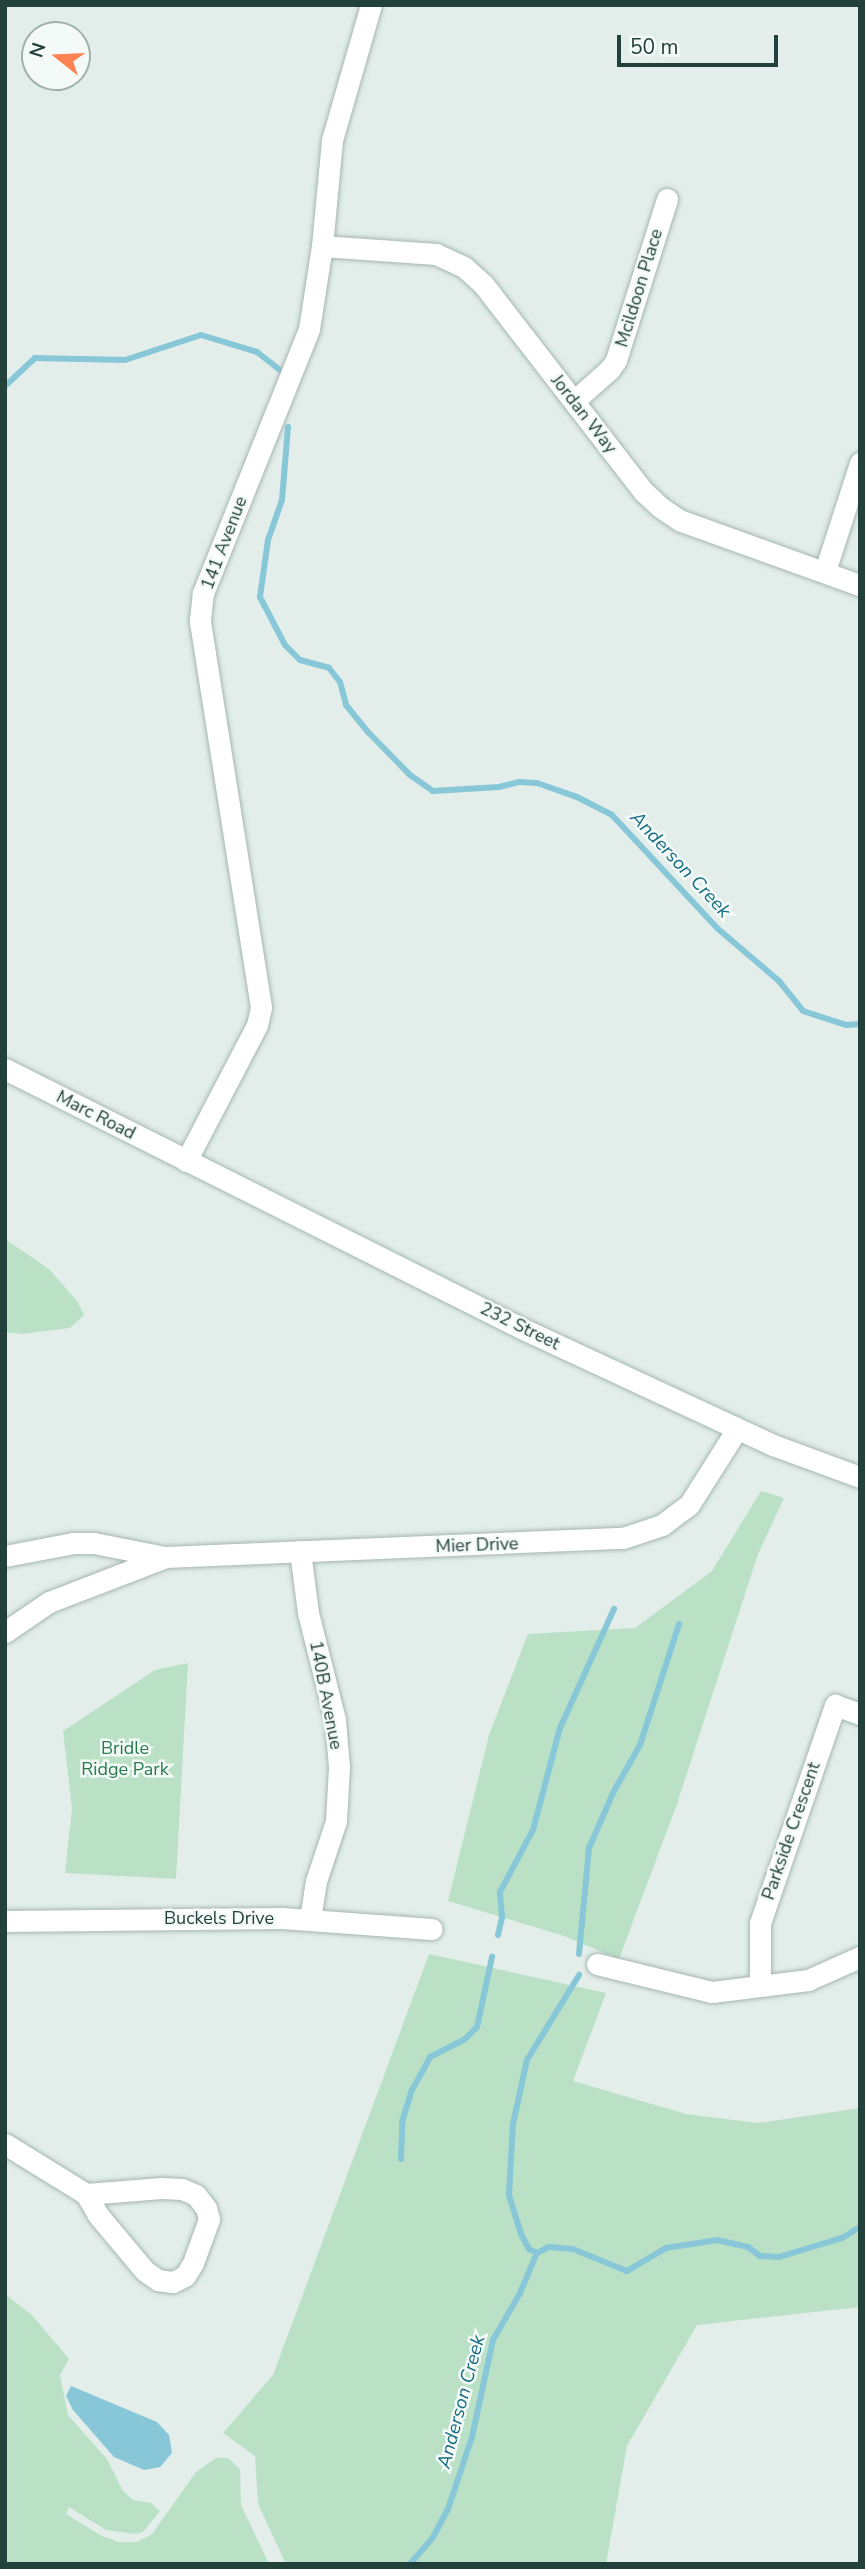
<!DOCTYPE html>
<html>
<head>
<meta charset="utf-8">
<style>
	body { margin:0 }
	#map { position:relative; width:865px; height:2569px; overflow:hidden; background:#e3eeea; font-family:"Nunito Sans",sans-serif }
	div>[style] { position:absolute }
	.green>* { inset:0; background:#bae1c6 }
	.water>* { inset:0; background:#87c7d7 }
	.stream>* { height:6px; margin:-3px; padding:0 3px; transform-origin:3px; border-radius:3px; background:#87c7d7 }
	.roads { filter:drop-shadow(0 0 2px #a5b7b2) drop-shadow(0 0 2px #a5b7b2) }
	.minor>* { height:21px; margin:-10.5px; padding:0 10.5px; transform-origin:10.5px; border-radius:10.5px; background:#fff }
	span { translate:-50% -50%; white-space:nowrap; text-align:center; line-height:1.15; -webkit-text-stroke:5px #f4faf7; paint-order:stroke }
	.street-label { font-size:18px; color:#21413a }
	.park-label { font-size:18px; color:#277c4c }
	.water-label { font-size:19px; color:#156c83; font-style:italic }
	.frame { position:absolute; inset:0; border:7px solid #21413a; pointer-events:none }
	.north { position:absolute; left:21px; top:21px; width:70px; height:70px; box-sizing:border-box; background:#f4faf7; border:2px solid #a0b0ab; border-radius:50%; rotate:288deg; font-size:19px; font-weight:700; line-height:28px; text-align:center; color:#21413a }
	.north::after { content:''; display:block; margin:auto; width:24px; height:32px; background:#fd8452; clip-path:polygon(50% 0,100% 100%,50% 72%,0 100%) }
	.scale { position:absolute; left:617px; top:35px; width:161px; height:32px; box-sizing:border-box; border:4px solid #21413a; border-top:0; padding-left:9px; font-size:21px; line-height:24px; white-space:nowrap; color:#21413a; -webkit-text-stroke:5px #f4faf7; paint-order:stroke }
</style>
</head>
<body>
<div id="map">
	<div class="green">
		<i style="clip-path:polygon(5px 1239px,49px 1269px,77px 1301px,84px 1315px,70px 1328px,22px 1334px,5px 1332px)"></i>
		<i style="clip-path:polygon(761px 1491px,784px 1498px,758px 1554px,677px 1804px,619px 1959px,564px 1936px,448px 1901px,489px 1735px,528px 1634px,635px 1628px,712px 1571px)"></i>
		<i style="clip-path:polygon(188px 1663px,176px 1879px,65px 1873px,72px 1808px,63px 1731px,155px 1670px)"></i>
		<i style="clip-path:polygon(429px 1954px,606px 1993px,573px 2081px,686px 2114px,758px 2123px,860px 2108px,860px 2307px,697px 2325px,627px 2446px,606px 2564px,286px 2564px,258px 2504px,255px 2456px,223px 2433px,273px 2375px)"></i>
		<i style="clip-path:polygon(5px 2294px,32px 2315px,69px 2359px,60px 2375px,68px 2415px,107px 2459px,123px 2491px,133px 2500px,151px 2503px,160px 2511px,143px 2532px,135px 2534px,106px 2530px,69px 2507px,66px 2514px,102px 2536px,119px 2542px,137px 2542px,152px 2534px,196px 2472px,216px 2458px,228px 2458px,240px 2469px,241px 2505px,269px 2564px,5px 2564px)"></i>
	</div>
	<div class="water">
		<i style="clip-path:polygon(71px 2386px,157px 2422px,169px 2435px,172px 2453px,160px 2467px,144px 2470px,114px 2457px,73px 2410px,66px 2396px)"></i>
	</div>
	<div class="stream">
		<i style="left:5px;top:386px;width:41px;rotate:-43deg"></i>
		<i style="left:35px;top:358px;width:90px;rotate:1.3deg"></i>
		<i style="left:125px;top:360px;width:80px;rotate:-18.2deg"></i>
		<i style="left:201px;top:335px;width:59px;rotate:16.9deg"></i>
		<i style="left:257px;top:352px;width:31px;rotate:38deg"></i>
		<i style="left:288px;top:427px;width:73px;rotate:94.7deg"></i>
		<i style="left:282px;top:500px;width:42px;rotate:109.3deg"></i>
		<i style="left:268px;top:540px;width:58px;rotate:98deg"></i>
		<i style="left:260px;top:597px;width:54px;rotate:62.5deg"></i>
		<i style="left:285px;top:645px;width:21px;rotate:45deg"></i>
		<i style="left:300px;top:660px;width:30px;rotate:15deg"></i>
		<i style="left:329px;top:668px;width:18px;rotate:52deg"></i>
		<i style="left:340px;top:682px;width:24px;rotate:75deg"></i>
		<i style="left:346px;top:705px;width:35px;rotate:51deg"></i>
		<i style="left:368px;top:732px;width:60px;rotate:45.7deg"></i>
		<i style="left:410px;top:775px;width:28px;rotate:35deg"></i>
		<i style="left:433px;top:791px;width:66px;rotate:-3.5deg"></i>
		<i style="left:499px;top:787px;width:21px;rotate:-14deg"></i>
		<i style="left:519px;top:782px;width:18px;rotate:3deg"></i>
		<i style="left:537px;top:783px;width:42px;rotate:19.3deg"></i>
		<i style="left:577px;top:797px;width:39px;rotate:27deg"></i>
		<i style="left:612px;top:815px;width:154px;rotate:47.1deg"></i>
		<i style="left:717px;top:928px;width:82px;rotate:40.5deg"></i>
		<i style="left:779px;top:981px;width:38px;rotate:51deg"></i>
		<i style="left:803px;top:1011px;width:45px;rotate:18deg"></i>
		<i style="left:846px;top:1025px;width:14px;rotate:-4deg"></i>
		<i style="left:498px;top:1935px;width:18px;rotate:-77deg"></i>
		<i style="left:502px;top:1917px;width:25px;rotate:-95deg"></i>
		<i style="left:500px;top:1892px;width:70px;rotate:-62deg"></i>
		<i style="left:533px;top:1830px;width:106px;rotate:-75.2deg"></i>
		<i style="left:560px;top:1728px;width:131px;rotate:-65.6deg"></i>
		<i style="left:579px;top:1954px;width:106px;rotate:-84.6deg"></i>
		<i style="left:589px;top:1848px;width:60px;rotate:-66.4deg"></i>
		<i style="left:613px;top:1793px;width:55px;rotate:-60.6deg"></i>
		<i style="left:640px;top:1745px;width:127px;rotate:-72.1deg"></i>
		<i style="left:401px;top:2159px;width:37px;rotate:-88deg"></i>
		<i style="left:402px;top:2122px;width:34px;rotate:-73deg"></i>
		<i style="left:412px;top:2090px;width:38px;rotate:-61deg"></i>
		<i style="left:430px;top:2057px;width:38px;rotate:-27deg"></i>
		<i style="left:464px;top:2040px;width:18px;rotate:-45deg"></i>
		<i style="left:477px;top:2027px;width:72px;rotate:-77.9deg"></i>
		<i style="left:537px;top:2253px;width:9px;rotate:-153deg"></i>
		<i style="left:529px;top:2249px;width:17px;rotate:-118deg"></i>
		<i style="left:521px;top:2234px;width:41px;rotate:-107.1deg"></i>
		<i style="left:509px;top:2195px;width:71px;rotate:-86.8deg"></i>
		<i style="left:513px;top:2124px;width:66px;rotate:-77.7deg"></i>
		<i style="left:527px;top:2060px;width:100px;rotate:-58.5deg"></i>
		<i style="left:410px;top:2564px;width:33px;rotate:-49deg"></i>
		<i style="left:432px;top:2539px;width:34px;rotate:-62deg"></i>
		<i style="left:448px;top:2509px;width:76px;rotate:-71.6deg"></i>
		<i style="left:472px;top:2437px;width:99px;rotate:-77.8deg"></i>
		<i style="left:493px;top:2340px;width:54px;rotate:-60.1deg"></i>
		<i style="left:520px;top:2293px;width:43px;rotate:-67deg"></i>
		<i style="left:537px;top:2253px;width:13px;rotate:-27deg"></i>
		<i style="left:549px;top:2247px;width:24px;rotate:5deg"></i>
		<i style="left:573px;top:2249px;width:58px;rotate:22.2deg"></i>
		<i style="left:627px;top:2271px;width:45px;rotate:-30.5deg"></i>
		<i style="left:666px;top:2248px;width:52px;rotate:-8.9deg"></i>
		<i style="left:717px;top:2240px;width:32px;rotate:13deg"></i>
		<i style="left:748px;top:2247px;width:15px;rotate:37deg"></i>
		<i style="left:760px;top:2256px;width:19px;rotate:3deg"></i>
		<i style="left:779px;top:2257px;width:66px;rotate:-16.8deg"></i>
		<i style="left:842px;top:2238px;width:21px;rotate:-31deg"></i>
	</div>
	<div class="roads">
		<div class="minor">
			<i style="left:322px;top:246px;width:114px;rotate:4deg"></i>
			<i style="left:436px;top:254px;width:31px;rotate:25deg"></i>
			<i style="left:464px;top:267px;width:25px;rotate:42deg"></i>
			<i style="left:483px;top:284px;width:263px;rotate:52.3deg"></i>
			<i style="left:644px;top:492px;width:22px;rotate:43deg"></i>
			<i style="left:660px;top:507px;width:23px;rotate:34deg"></i>
			<i style="left:679px;top:520px;width:192px;rotate:19.8deg"></i>
			<i style="left:574px;top:401px;width:48px;rotate:-41.6deg"></i>
			<i style="left:610px;top:369px;width:11px;rotate:-56deg"></i>
			<i style="left:616px;top:360px;width:169px;rotate:-72.4deg"></i>
			<i style="left:825px;top:571px;width:114px;rotate:-72deg"></i>
			<i style="left:5px;top:1069px;width:580px;rotate:26.65deg"></i>
			<i style="left:523px;top:1329px;width:276px;rotate:24.9deg"></i>
			<i style="left:773px;top:1445px;width:93px;rotate:20.2deg"></i>
			<i style="left:186px;top:1161px;width:153px;rotate:-62.4deg"></i>
			<i style="left:257px;top:1025px;width:18px;rotate:-77deg"></i>
			<i style="left:261px;top:1007px;width:392px;rotate:-99deg"></i>
			<i style="left:200px;top:620px;width:27px;rotate:-84deg"></i>
			<i style="left:203px;top:593px;width:284px;rotate:-68.1deg"></i>
			<i style="left:309px;top:329px;width:84px;rotate:-81.1deg"></i>
			<i style="left:322px;top:246px;width:106px;rotate:-84.6deg"></i>
			<i style="left:332px;top:140px;width:141px;rotate:-73.9deg"></i>
			<i style="left:300px;top:1551px;width:63px;rotate:82.6deg"></i>
			<i style="left:308px;top:1613px;width:110px;rotate:75.8deg"></i>
			<i style="left:335px;top:1720px;width:47px;rotate:85.1deg"></i>
			<i style="left:339px;top:1767px;width:54px;rotate:93.2deg"></i>
			<i style="left:336px;top:1821px;width:63px;rotate:108.4deg"></i>
			<i style="left:316px;top:1881px;width:39px;rotate:99deg"></i>
			<i style="left:5px;top:1556px;width:69px;rotate:-10.8deg"></i>
			<i style="left:73px;top:1543px;width:21px"></i>
			<i style="left:94px;top:1543px;width:72px;rotate:11.2deg"></i>
			<i style="left:165px;top:1557px;width:458px;rotate:-2.4deg"></i>
			<i style="left:623px;top:1538px;width:41px;rotate:-18.4deg"></i>
			<i style="left:662px;top:1525px;width:34px;rotate:-37deg"></i>
			<i style="left:689px;top:1505px;width:90px;rotate:-57.7deg"></i>
			<i style="left:5px;top:1632px;width:53px;rotate:-34.3deg"></i>
			<i style="left:49px;top:1602px;width:122px;rotate:-21.1deg"></i>
			<i style="left:5px;top:1921px;width:277px;rotate:-0.6deg"></i>
			<i style="left:282px;top:1918px;width:150px;rotate:4.2deg"></i>
			<i style="left:597px;top:1964px;width:118px;rotate:13.7deg"></i>
			<i style="left:712px;top:1992px;width:97px;rotate:-7.1deg"></i>
			<i style="left:808px;top:1980px;width:57px;rotate:-23.9deg"></i>
			<i style="left:760px;top:1986px;width:63px;rotate:-90deg"></i>
			<i style="left:760px;top:1923px;width:231px;rotate:-71deg"></i>
			<i style="left:835px;top:1705px;width:27px;rotate:20deg"></i>
			<i style="left:5px;top:2144px;width:95px;rotate:31.7deg"></i>
			<i style="left:86px;top:2194px;width:24px;rotate:60deg"></i>
			<i style="left:98px;top:2215px;width:73px;rotate:50deg"></i>
			<i style="left:145px;top:2271px;width:16px;rotate:35deg"></i>
			<i style="left:158px;top:2280px;width:15px;rotate:8deg"></i>
			<i style="left:173px;top:2282px;width:13px;rotate:-27deg"></i>
			<i style="left:185px;top:2276px;width:15px;rotate:-58deg"></i>
			<i style="left:193px;top:2263px;width:47px;rotate:-70deg"></i>
			<i style="left:209px;top:2219px;width:11px;rotate:-105deg"></i>
			<i style="left:206px;top:2208px;width:16px;rotate:-128deg"></i>
			<i style="left:196px;top:2195px;width:15px;rotate:-157deg"></i>
			<i style="left:182px;top:2189px;width:21px;rotate:-177deg"></i>
			<i style="left:161px;top:2188px;width:75px;rotate:175.4deg"></i>
		</div>
	</div>
	<div class="street-label">
		<span style="left:639px;top:288px;rotate:-73deg">Mcildoon Place</span>
		<span style="left:584px;top:414px;rotate:52deg">Jordan Way</span>
		<span style="left:224px;top:543px;rotate:-69deg">141 Avenue</span>
		<span style="left:96px;top:1115px;rotate:27deg">Marc Road</span>
		<span style="left:520px;top:1326px;rotate:26deg">232 Street</span>
		<span style="left:477px;top:1545px;rotate:-2deg">Mier Drive</span>
		<span style="left:326px;top:1695px;rotate:79deg">140B Avenue</span>
		<span style="left:791px;top:1831px;rotate:-71deg">Parkside Crescent</span>
		<span style="left:219px;top:1918px">Buckels Drive</span>
	</div>
	<div class="park-label">
		<span style="left:125px;top:1759px">Bridle<br>Ridge Park</span>
	</div>
	<div class="water-label">
		<span style="left:680px;top:865px;rotate:47deg">Anderson Creek</span>
		<span style="left:462px;top:2402px;rotate:-75deg">Anderson Creek</span>
	</div>
	<div class="frame"></div>
	<div class="north">N</div>
	<div class="scale">50 m</div>
</div>
</body>
</html>
